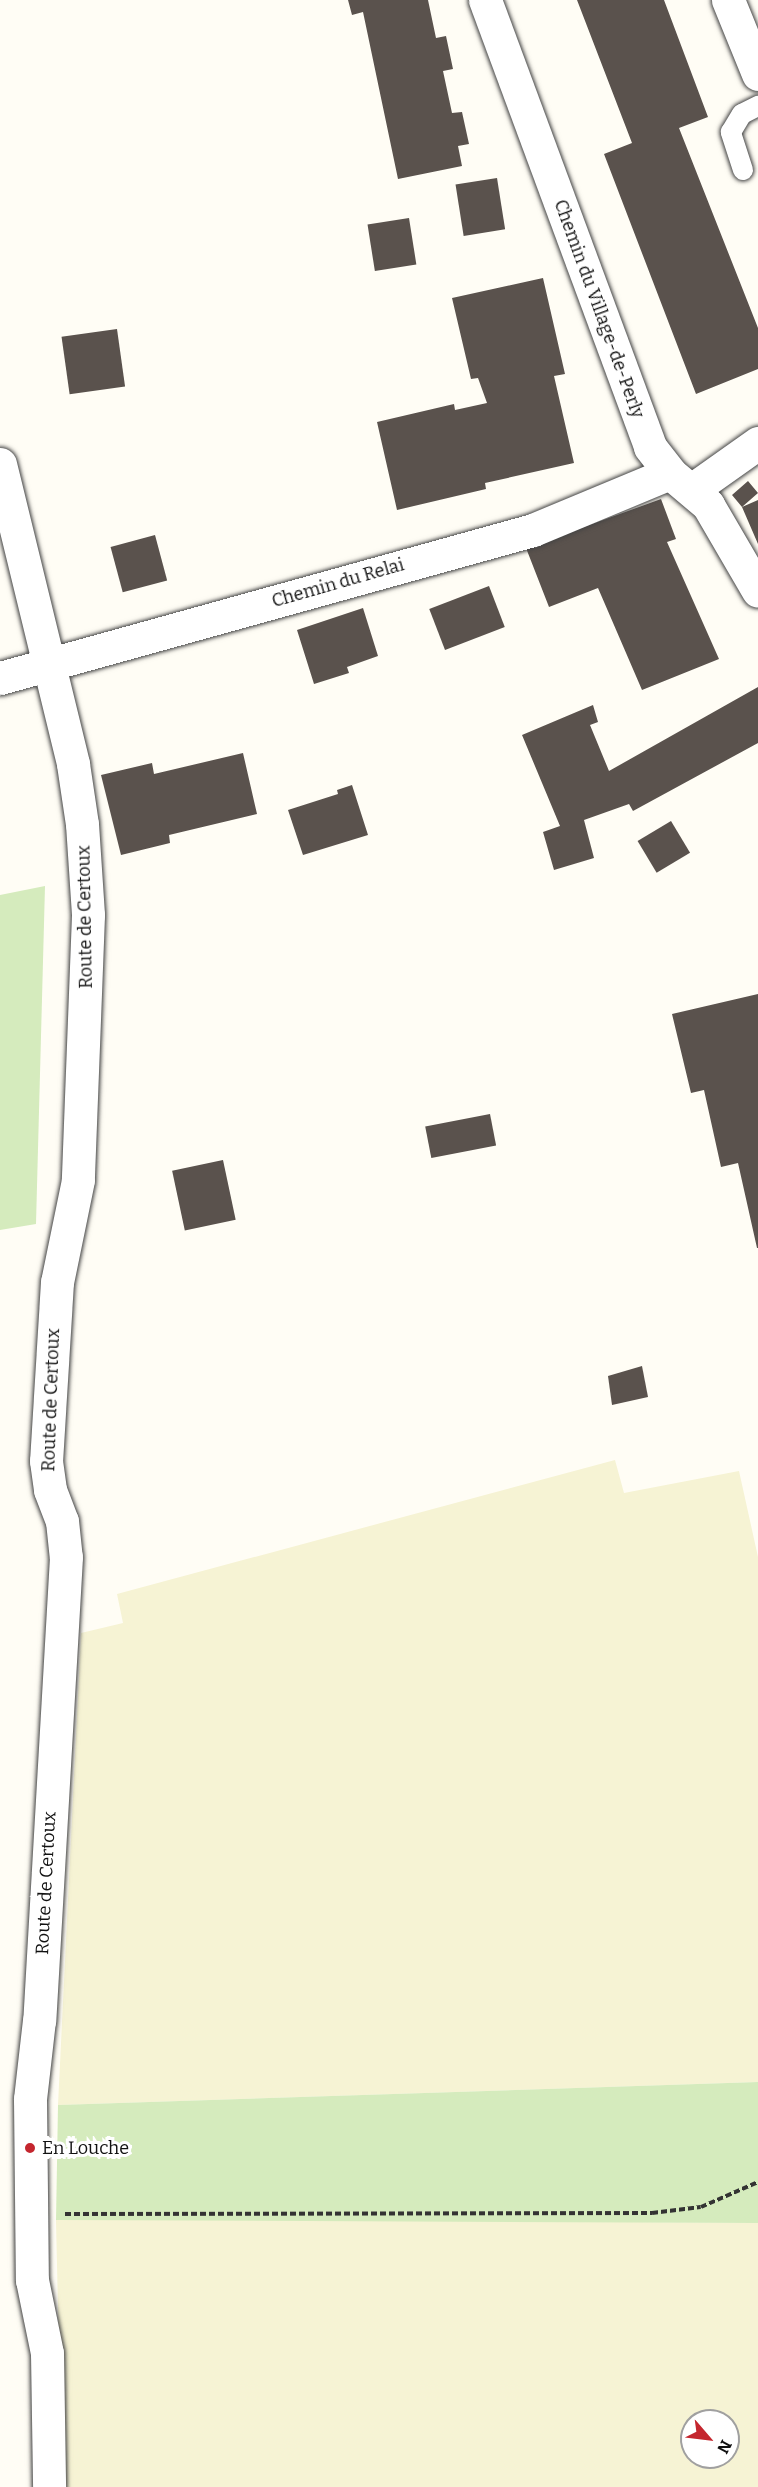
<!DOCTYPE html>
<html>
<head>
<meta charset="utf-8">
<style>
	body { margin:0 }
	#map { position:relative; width:758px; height:2487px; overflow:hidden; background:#fffdf5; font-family:Bitter,serif }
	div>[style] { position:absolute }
	.farmland>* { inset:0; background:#f6f3d4 }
	.green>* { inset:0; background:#d5ebbd }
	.building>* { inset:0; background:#5a524d; transform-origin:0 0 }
	.path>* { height:4px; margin-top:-2px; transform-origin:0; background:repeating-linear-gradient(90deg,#333 0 6px,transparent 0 9px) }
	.roads { filter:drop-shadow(0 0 2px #444) drop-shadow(0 0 2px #444) }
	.service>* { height:20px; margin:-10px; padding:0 10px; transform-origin:10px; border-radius:10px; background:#fff }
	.minor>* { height:33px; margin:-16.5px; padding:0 16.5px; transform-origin:16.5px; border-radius:16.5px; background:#fff }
	.tertiary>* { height:33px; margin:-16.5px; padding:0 16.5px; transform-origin:16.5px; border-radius:16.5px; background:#fff }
	.dots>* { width:16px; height:16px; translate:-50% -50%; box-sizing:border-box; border:3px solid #fff; border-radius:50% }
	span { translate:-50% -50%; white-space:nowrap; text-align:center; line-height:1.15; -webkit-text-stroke:6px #fff; paint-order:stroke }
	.street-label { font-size:18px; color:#111 }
	.poi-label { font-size:18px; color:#111 }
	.left { translate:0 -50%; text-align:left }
	.north { position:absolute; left:680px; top:2409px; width:60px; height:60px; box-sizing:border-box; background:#fff; border:2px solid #a0a0a0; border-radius:50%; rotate:118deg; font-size:16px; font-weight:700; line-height:24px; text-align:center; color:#111 }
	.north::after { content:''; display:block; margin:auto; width:21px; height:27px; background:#c4262e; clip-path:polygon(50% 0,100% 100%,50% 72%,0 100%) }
</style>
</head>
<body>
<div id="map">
	<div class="farmland">
		<i style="clip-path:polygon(615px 1460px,624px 1493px,739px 1471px,758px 1557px,758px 2082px,58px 2105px,81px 1633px,123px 1623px,117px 1594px)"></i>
		<i style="clip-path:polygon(evenodd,282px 2219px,758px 2223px,758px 2487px,62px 2487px,56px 2220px,282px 2219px,692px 2421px,728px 2421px,728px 2457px,692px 2457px,692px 2421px)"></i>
	</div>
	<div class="green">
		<i style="clip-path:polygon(45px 886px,36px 1224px,0 1230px,0 895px)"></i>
		<i style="clip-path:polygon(758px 2082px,758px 2223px,56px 2220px,58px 2105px)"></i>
	</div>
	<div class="building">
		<i style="clip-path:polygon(348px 0,428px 0,436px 38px,446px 36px,453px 69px,443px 71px,452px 113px,462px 112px,469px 144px,458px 146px,462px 166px,398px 179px,363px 12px,352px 15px)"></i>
		<i style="clip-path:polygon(577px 0,664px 0,708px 117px,679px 128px,758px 328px,758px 369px,696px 394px,604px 154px,632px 143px)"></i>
		<i style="left:497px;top:178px;width:52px;height:42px;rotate:81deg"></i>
		<i style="left:409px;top:218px;width:47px;height:42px;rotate:81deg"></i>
		<i style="clip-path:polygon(543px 278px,565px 374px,554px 376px,574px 463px,485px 483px,486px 489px,397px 510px,377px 422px,454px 404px,455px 410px,487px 403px,478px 378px,471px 379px,452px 298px)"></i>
		<i style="left:117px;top:329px;width:58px;height:56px;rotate:82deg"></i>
		<i style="clip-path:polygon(748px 481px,758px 493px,742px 507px,758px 500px,758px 544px,742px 507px,732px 495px)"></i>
		<i style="clip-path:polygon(661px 499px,676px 539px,667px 542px,719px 659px,642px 690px,598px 588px,549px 607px,526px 548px)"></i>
		<i style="left:155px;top:535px;width:47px;height:46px;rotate:75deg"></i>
		<i style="left:489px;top:586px;width:44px;height:64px;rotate:69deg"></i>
		<i style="clip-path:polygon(363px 608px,378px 656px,347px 667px,349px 673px,314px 684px,297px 630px)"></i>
		<i style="clip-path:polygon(758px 687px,758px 743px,633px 811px,629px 804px,584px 820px,594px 858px,554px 870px,543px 832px,560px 826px,522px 735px,593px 705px,598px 722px,590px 725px,609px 771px)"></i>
		<i style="clip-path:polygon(243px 753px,257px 814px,169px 835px,170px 843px,121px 855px,101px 775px,152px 763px,154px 774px)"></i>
		<i style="clip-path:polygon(352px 785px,368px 835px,303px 855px,288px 810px,338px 794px,337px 790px)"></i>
		<i style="left:671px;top:821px;width:37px;height:39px;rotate:59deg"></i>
		<i style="clip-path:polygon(758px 994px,758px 1248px,757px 1248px,738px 1163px,721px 1167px,704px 1090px,691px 1093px,672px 1014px)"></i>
		<i style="left:490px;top:1114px;width:32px;height:66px;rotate:79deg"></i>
		<i style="left:223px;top:1160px;width:61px;height:52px;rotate:78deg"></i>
		<i style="clip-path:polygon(642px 1366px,648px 1397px,612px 1405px,608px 1376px)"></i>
	</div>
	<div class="path">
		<i style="left:65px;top:2214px;width:587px;rotate:-0.1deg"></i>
		<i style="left:652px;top:2213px;width:49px;rotate:-7deg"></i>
		<i style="left:701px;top:2207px;width:62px;rotate:-23.7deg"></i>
	</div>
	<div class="roads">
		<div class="service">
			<i style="left:743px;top:170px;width:40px;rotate:-108deg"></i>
			<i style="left:731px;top:132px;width:21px;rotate:-59deg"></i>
			<i style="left:742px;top:114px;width:18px;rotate:-27deg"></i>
		</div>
		<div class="minor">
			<i style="left:485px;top:0;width:476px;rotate:69.7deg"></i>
			<i style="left:650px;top:447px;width:33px;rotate:52deg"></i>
			<i style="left:670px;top:473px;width:50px;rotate:40.1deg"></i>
			<i style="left:708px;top:505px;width:99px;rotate:59.8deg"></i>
			<i style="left:728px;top:0;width:80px;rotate:67.9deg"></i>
			<i style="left:693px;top:489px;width:80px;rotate:-35.3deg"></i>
			<i style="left:0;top:678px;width:553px;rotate:-15.52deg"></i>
			<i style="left:533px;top:530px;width:148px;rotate:-22.6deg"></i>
		</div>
		<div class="tertiary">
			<i style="left:0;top:464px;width:309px;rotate:76.3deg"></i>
			<i style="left:73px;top:764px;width:61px;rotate:81.5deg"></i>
			<i style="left:82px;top:824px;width:91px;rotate:86.2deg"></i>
			<i style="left:88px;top:915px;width:265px;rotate:92.2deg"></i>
			<i style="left:78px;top:1180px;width:104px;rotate:101.6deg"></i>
			<i style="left:57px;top:1282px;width:179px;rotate:93.5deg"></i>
			<i style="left:46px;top:1461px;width:29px;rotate:82deg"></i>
			<i style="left:50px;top:1490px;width:33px;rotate:69deg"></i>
			<i style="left:62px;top:1521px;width:36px;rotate:84deg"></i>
			<i style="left:66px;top:1557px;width:464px;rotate:93.3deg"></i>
			<i style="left:39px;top:2020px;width:80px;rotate:96.5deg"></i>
			<i style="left:30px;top:2099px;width:181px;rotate:89.4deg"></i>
			<i style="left:32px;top:2280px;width:75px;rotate:78.4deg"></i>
			<i style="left:47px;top:2353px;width:134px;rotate:89.1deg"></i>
		</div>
	</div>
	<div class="dots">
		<i style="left:30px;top:2148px;background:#c4262e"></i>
	</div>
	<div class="street-label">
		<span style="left:599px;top:309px;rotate:70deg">Chemin du Village-de-Perly</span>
		<span style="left:338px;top:583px;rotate:-16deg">Chemin du Relai</span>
		<span style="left:85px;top:917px;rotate:-91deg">Route de Certoux</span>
		<span style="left:51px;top:1400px;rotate:-88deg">Route de Certoux</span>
		<span style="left:46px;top:1883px;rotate:-87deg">Route de Certoux</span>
	</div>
	<div class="poi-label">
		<span class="left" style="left:42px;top:2148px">En Louche</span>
	</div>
	<div class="north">N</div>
</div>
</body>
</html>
